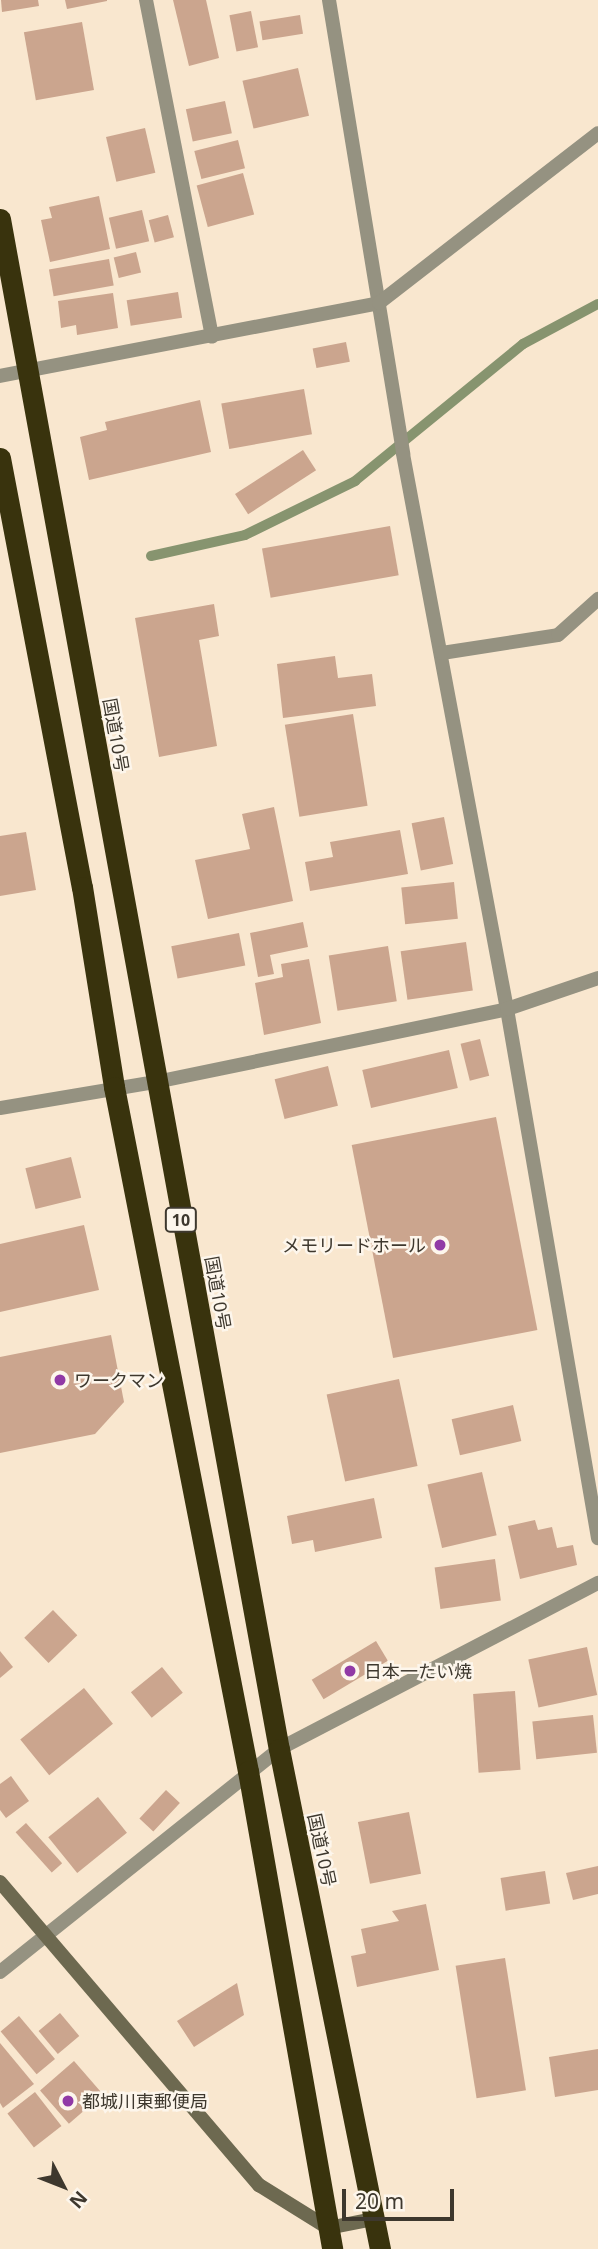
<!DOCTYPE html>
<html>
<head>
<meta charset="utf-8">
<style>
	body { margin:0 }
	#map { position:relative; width:598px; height:2249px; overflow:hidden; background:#f9e7cf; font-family:"Noto Sans","Noto Sans JP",sans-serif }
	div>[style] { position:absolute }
	.stream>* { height:10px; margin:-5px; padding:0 5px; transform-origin:5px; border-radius:5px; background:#87946f }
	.building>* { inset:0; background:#cba58e; transform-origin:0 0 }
	.street>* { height:14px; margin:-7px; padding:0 7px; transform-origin:7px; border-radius:7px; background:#959281 }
	.secondary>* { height:14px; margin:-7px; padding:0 7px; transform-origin:7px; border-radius:7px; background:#6d6950 }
	.highway>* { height:21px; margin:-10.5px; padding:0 10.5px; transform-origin:10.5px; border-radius:10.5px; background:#39330d }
	.dots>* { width:19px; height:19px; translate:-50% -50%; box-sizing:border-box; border:4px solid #fdf6ec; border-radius:50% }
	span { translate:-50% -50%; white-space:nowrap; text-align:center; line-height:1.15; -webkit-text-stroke:5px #fdf6ec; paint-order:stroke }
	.shield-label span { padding:2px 5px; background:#fdf6ec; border:2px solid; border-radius:5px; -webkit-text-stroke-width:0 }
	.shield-label { font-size:16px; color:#3e382e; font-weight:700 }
	.street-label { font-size:18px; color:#3e382e }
	.poi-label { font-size:18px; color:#3e382e }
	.right { translate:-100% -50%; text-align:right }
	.left { translate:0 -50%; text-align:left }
	.north { position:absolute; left:28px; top:2151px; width:70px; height:70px; -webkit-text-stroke:5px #fdf6ec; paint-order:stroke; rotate:132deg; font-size:19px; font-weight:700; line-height:28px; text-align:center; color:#3e382e }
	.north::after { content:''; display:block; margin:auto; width:24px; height:32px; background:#3e382e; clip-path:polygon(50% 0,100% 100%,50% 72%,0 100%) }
	.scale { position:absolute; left:342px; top:2189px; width:112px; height:32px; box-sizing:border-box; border:4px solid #3e382e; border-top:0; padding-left:9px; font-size:21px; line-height:24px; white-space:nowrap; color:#3e382e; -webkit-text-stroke:5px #fdf6ec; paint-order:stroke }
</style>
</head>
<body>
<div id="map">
	<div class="stream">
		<i style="left:151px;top:556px;width:96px;rotate:-12.6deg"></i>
		<i style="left:245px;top:535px;width:123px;rotate:-26.1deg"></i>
		<i style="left:355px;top:481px;width:217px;rotate:-39.2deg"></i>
		<i style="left:523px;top:344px;width:85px;rotate:-28.1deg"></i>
	</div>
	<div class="building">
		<i style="clip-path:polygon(1px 0,38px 0,39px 6px,2px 12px)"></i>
		<i style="clip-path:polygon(65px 0,107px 0,107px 1px,67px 9px)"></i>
		<i style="clip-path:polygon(173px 0,206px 0,219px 58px,189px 66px)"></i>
		<i style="left:251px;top:11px;width:37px;height:22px;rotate:79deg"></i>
		<i style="left:300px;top:15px;width:19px;height:41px;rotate:81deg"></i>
		<i style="left:82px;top:22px;width:69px;height:59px;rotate:80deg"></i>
		<i style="left:298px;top:68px;width:49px;height:57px;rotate:77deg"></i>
		<i style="left:225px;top:101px;width:33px;height:40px;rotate:78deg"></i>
		<i style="left:145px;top:128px;width:46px;height:40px;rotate:77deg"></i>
		<i style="left:238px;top:140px;width:29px;height:45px;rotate:76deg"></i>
		<i style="left:243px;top:173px;width:43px;height:48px;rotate:75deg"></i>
		<i style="clip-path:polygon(99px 196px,110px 249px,50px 262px,41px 220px,52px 218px,49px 207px)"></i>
		<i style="left:142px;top:210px;width:32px;height:34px;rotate:77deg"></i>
		<i style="left:168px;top:215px;width:23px;height:20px;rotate:75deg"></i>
		<i style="left:136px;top:252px;width:21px;height:23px;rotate:76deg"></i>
		<i style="left:109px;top:259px;width:27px;height:61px;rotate:80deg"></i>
		<i style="left:178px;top:292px;width:26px;height:52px;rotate:81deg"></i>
		<i style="clip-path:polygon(113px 293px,118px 328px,77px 335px,76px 325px,61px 328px,58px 301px)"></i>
		<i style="left:346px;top:342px;width:20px;height:34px;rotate:79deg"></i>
		<i style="left:304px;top:389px;width:46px;height:84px;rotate:80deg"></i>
		<i style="clip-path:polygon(200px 400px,211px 452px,89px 480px,80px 437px,107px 430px,105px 422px)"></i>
		<i style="left:303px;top:450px;width:24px;height:81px;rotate:57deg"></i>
		<i style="left:390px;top:526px;width:50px;height:130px;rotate:80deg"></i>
		<i style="clip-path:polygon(214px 604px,219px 636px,199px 640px,217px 746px,159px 757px,135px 618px)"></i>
		<i style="clip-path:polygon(335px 656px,338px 678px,372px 674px,376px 706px,283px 718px,277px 664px)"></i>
		<i style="left:353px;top:714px;width:93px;height:69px;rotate:81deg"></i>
		<i style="clip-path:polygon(274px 807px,293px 901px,208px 919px,195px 860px,250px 849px,242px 814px)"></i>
		<i style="left:444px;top:817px;width:48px;height:33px;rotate:79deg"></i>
		<i style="clip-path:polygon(400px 830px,408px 874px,310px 891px,305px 862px,333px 857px,330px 842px)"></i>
		<i style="clip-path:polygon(26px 832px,36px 890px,0 896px,0 836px)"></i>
		<i style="left:454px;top:882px;width:37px;height:53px;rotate:84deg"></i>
		<i style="clip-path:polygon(303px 922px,308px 947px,270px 955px,274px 974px,258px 977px,250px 933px)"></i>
		<i style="left:239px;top:933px;width:33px;height:69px;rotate:79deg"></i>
		<i style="left:466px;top:942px;width:49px;height:66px;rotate:82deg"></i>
		<i style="left:388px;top:946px;width:56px;height:60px;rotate:81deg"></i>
		<i style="clip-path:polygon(309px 959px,321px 1023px,264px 1035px,255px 983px,283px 977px,281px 964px)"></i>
		<i style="left:480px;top:1039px;width:38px;height:20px;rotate:76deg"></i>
		<i style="left:449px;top:1050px;width:39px;height:89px;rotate:77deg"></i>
		<i style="left:328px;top:1066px;width:41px;height:55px;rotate:76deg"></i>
		<i style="left:496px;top:1117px;width:217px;height:147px;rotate:79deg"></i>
		<i style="left:71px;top:1157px;width:42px;height:47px;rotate:76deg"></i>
		<i style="clip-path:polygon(84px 1225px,99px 1290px,0 1312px,0 1244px)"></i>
		<i style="clip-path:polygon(111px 1335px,124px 1402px,95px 1434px,0 1453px,0 1357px)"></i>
		<i style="left:399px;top:1379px;width:89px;height:74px;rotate:78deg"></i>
		<i style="left:513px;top:1405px;width:37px;height:63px;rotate:77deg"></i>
		<i style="left:482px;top:1472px;width:65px;height:56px;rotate:77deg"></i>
		<i style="clip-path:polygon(374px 1498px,382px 1538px,315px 1552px,313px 1540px,292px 1544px,287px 1516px)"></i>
		<i style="clip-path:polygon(535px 1520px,538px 1530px,552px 1527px,557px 1548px,573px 1545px,577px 1565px,520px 1579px,508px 1526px)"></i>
		<i style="left:495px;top:1559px;width:42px;height:61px;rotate:82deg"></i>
		<i style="left:53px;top:1610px;width:35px;height:40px;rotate:46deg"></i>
		<i style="left:376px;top:1641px;width:23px;height:75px;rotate:59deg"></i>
		<i style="left:587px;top:1647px;width:49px;height:60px;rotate:78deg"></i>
		<i style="clip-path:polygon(0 1651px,13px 1667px,0 1678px)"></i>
		<i style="left:162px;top:1667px;width:33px;height:40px;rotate:51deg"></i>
		<i style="left:84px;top:1688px;width:46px;height:82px;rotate:51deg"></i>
		<i style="left:515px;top:1691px;width:79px;height:42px;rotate:86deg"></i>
		<i style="left:593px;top:1715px;width:38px;height:61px;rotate:84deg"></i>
		<i style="clip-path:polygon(11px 1776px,29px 1801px,6px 1818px,0 1810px,0 1784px)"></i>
		<i style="left:166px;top:1790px;width:19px;height:39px;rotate:43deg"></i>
		<i style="left:98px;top:1797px;width:46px;height:64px;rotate:51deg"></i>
		<i style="left:409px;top:1812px;width:63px;height:52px;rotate:79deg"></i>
		<i style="left:26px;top:1823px;width:54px;height:14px;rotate:48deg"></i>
		<i style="clip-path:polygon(598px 1866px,598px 1894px,573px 1900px,566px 1873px)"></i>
		<i style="left:545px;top:1871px;width:33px;height:45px;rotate:81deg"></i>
		<i style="clip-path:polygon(426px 1904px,439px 1970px,357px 1987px,351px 1956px,366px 1953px,361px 1929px,399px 1921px,392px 1911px)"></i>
		<i style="left:505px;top:1958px;width:134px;height:50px;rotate:81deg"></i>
		<i style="clip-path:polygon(237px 1983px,244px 2015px,194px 2047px,177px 2021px)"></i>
		<i style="left:60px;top:2013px;width:30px;height:28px;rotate:50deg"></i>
		<i style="left:19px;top:2016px;width:56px;height:24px;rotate:50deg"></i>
		<i style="clip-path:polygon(0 2043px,34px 2084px,3px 2108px,0 2103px)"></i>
		<i style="clip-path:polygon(598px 2049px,598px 2090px,555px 2097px,549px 2057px)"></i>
		<i style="left:74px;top:2061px;width:44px;height:45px;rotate:49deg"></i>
		<i style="left:35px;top:2092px;width:43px;height:35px;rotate:52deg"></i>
	</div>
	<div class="street">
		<i style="left:146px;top:0;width:343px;rotate:78.9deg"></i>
		<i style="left:329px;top:0;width:460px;rotate:80.7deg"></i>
		<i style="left:403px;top:454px;width:565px;rotate:79.39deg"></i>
		<i style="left:507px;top:1009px;width:537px;rotate:80.24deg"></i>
		<i style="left:0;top:376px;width:386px;rotate:-10.9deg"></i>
		<i style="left:379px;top:303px;width:277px;rotate:-37.8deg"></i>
		<i style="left:442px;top:653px;width:117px;rotate:-8.8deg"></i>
		<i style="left:558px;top:635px;width:54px;rotate:-42deg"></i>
		<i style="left:0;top:1108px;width:158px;rotate:-9.5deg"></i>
		<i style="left:156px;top:1082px;width:359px;rotate:-11.7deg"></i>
		<i style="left:507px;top:1009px;width:96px;rotate:-18.8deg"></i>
		<i style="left:0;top:1972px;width:357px;rotate:-38.6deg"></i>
		<i style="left:279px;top:1749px;width:360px;rotate:-27.5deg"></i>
	</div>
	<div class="secondary">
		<i style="left:0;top:1882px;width:399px;rotate:49.5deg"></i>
		<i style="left:259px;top:2185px;width:81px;rotate:31.9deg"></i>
		<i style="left:328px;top:2228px;width:47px;rotate:-11.1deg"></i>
	</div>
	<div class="highway">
		<i style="left:0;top:219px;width:1555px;rotate:79.67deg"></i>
		<i style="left:279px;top:1749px;width:510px;rotate:78.58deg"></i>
		<i style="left:0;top:458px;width:437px;rotate:79.2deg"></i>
		<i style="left:82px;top:887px;width:203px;rotate:80.9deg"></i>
		<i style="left:114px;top:1087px;width:697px;rotate:78.92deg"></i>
		<i style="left:248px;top:1771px;width:485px;rotate:80deg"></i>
	</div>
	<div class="dots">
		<i style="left:440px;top:1245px;background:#913aa6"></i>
		<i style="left:60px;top:1380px;background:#913aa6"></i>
		<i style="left:350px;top:1671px;background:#913aa6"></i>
		<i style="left:68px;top:2101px;background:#913aa6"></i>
	</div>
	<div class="shield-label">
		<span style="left:181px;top:1220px">10</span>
	</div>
	<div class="street-label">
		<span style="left:116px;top:735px;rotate:80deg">国道10号</span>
		<span style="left:218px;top:1293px;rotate:80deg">国道10号</span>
		<span style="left:322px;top:1850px;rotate:78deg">国道10号</span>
	</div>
	<div class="poi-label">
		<span class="right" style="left:426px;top:1245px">メモリードホール</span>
		<span class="left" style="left:74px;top:1380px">ワークマン</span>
		<span class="left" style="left:364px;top:1671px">日本一たい焼</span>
		<span class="left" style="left:82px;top:2101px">都城川東郵便局</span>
	</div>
	<div class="north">N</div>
	<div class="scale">20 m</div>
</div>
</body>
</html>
